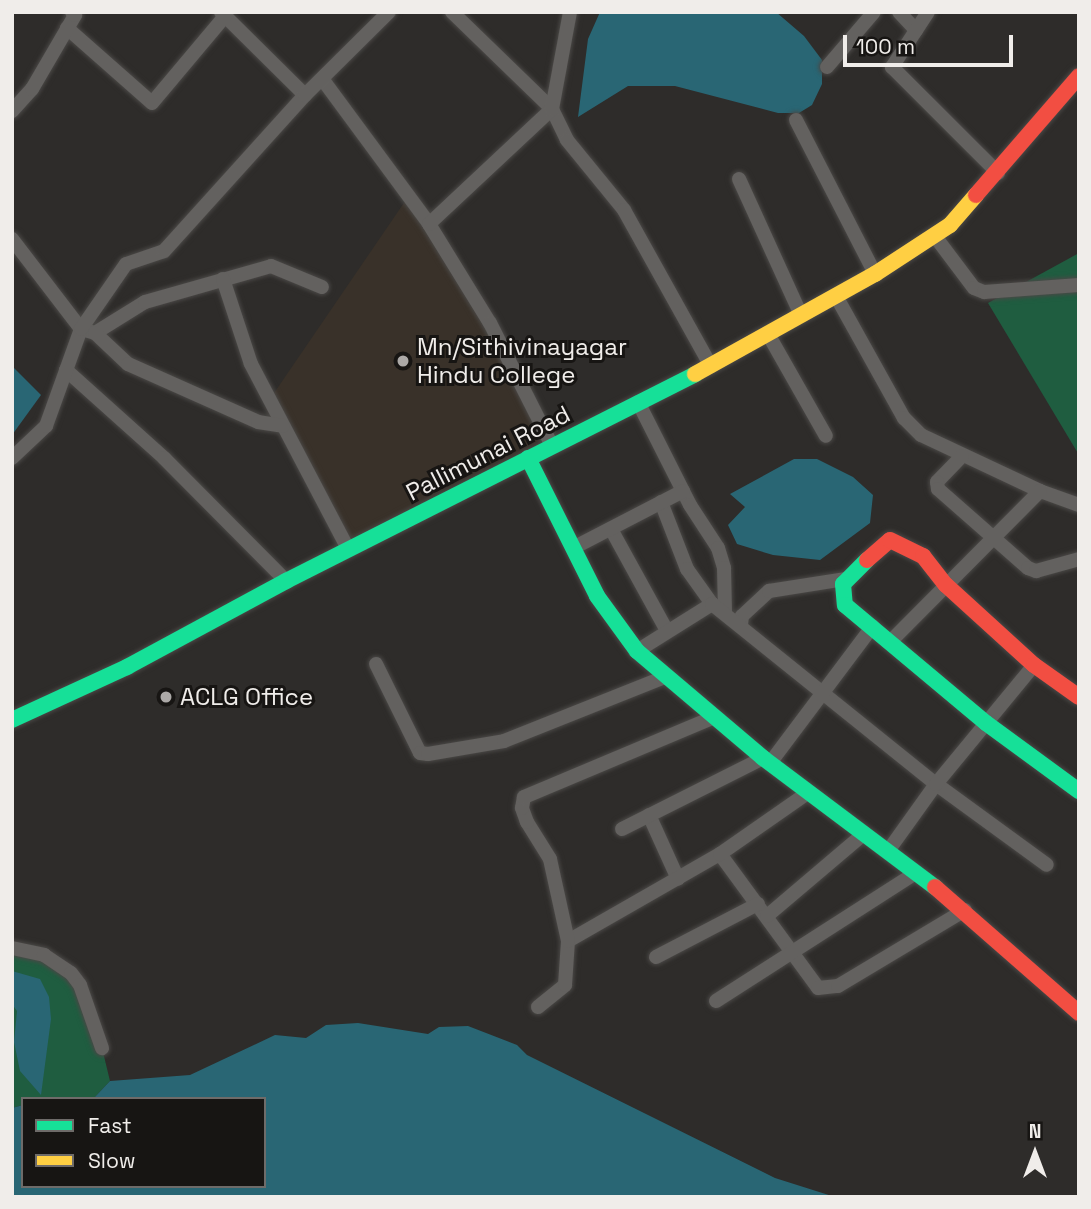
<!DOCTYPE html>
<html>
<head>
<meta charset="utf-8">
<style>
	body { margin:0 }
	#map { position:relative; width:1091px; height:1209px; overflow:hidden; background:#2e2c2a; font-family:"Space Grotesk",sans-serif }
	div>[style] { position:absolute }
	.built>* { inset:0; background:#393129 }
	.green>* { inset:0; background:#1f5d40 }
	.water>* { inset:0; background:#296674 }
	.roads { filter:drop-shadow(0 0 2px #4a4846) drop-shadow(0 0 2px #4a4846) }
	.street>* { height:14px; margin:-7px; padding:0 7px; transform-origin:7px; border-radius:7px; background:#63615f }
	.fast>* { height:16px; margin:-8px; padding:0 8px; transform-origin:8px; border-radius:8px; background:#16e098 }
	.slow>* { height:16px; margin:-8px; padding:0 8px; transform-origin:8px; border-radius:8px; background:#ffcf43 }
	.jam>* { height:16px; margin:-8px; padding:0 8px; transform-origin:8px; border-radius:8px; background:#f24e42 }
	.dots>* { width:19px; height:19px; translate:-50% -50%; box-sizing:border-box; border:4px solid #171513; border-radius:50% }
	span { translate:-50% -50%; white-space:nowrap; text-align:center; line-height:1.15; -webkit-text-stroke:6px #171513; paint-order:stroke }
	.poi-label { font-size:24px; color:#f0edea }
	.left { translate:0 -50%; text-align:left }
	.street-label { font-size:24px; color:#f0edea }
	.frame { position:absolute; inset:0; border:14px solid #f0edea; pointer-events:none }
	.legend { position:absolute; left:21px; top:1097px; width:245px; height:91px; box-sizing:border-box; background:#171513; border:2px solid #6e6b69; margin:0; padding:9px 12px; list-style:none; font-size:21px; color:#f0edea }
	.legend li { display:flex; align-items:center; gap:14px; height:35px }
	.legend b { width:35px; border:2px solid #6e6b69 }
	.north { position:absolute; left:1000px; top:1118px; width:70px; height:70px; -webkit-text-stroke:5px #171513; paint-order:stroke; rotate:0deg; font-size:19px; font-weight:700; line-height:28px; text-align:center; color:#f0edea }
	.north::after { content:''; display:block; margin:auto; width:24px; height:32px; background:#f0edea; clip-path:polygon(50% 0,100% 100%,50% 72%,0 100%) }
	.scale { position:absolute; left:843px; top:35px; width:170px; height:32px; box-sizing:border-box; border:4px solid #f0edea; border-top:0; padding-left:9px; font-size:21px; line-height:24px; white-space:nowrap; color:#f0edea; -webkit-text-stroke:5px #171513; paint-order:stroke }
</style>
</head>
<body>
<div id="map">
	<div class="built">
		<i style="clip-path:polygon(408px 197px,429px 224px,552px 446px,348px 549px,270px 399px)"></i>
	</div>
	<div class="green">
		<i style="clip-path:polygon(1079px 253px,1079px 455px,988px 303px)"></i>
		<i style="clip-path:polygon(12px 948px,71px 973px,102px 1048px,110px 1081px,93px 1099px,23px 1099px,23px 1105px,12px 1108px)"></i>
	</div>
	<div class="water">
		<i style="clip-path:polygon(600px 12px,776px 12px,804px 36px,822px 60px,822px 84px,812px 105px,799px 113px,778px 113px,675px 86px,628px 86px,578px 117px,588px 39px)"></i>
		<i style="clip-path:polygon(12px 366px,41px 395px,12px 435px)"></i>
		<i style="clip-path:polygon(794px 459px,817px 459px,853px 477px,873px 495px,870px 523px,820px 560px,773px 555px,737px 544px,728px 525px,745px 507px,730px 494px)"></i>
		<i style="clip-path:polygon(12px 971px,40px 979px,49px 997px,51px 1019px,41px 1095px,20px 1071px,14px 1042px,17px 1011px,12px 1004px)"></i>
		<i style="clip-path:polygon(358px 1023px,428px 1034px,439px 1027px,468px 1026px,517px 1045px,527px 1055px,775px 1178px,835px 1197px,12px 1197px,12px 1108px,23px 1105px,23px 1186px,264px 1186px,264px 1099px,93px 1099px,110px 1081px,190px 1075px,275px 1035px,306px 1038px,326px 1025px)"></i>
	</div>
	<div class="roads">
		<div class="street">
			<i style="left:221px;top:12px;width:118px;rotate:44.7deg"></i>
			<i style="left:452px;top:12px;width:139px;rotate:44.1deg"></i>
			<i style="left:552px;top:109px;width:34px;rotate:64deg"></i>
			<i style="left:567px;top:140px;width:90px;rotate:50.8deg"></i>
			<i style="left:624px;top:210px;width:179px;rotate:60.9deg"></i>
			<i style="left:899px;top:12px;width:25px;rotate:47deg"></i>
			<i style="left:928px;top:12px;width:66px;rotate:123.2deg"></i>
			<i style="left:892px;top:67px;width:150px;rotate:45deg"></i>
			<i style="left:67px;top:28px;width:113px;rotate:41.4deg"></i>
			<i style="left:152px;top:103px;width:114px;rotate:-50deg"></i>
			<i style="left:827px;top:67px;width:72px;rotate:-49.5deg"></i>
			<i style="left:323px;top:80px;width:179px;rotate:53.6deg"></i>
			<i style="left:429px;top:224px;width:116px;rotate:58.4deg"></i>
			<i style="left:490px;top:323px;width:138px;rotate:63.2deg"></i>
			<i style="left:12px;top:111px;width:30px;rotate:-48deg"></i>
			<i style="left:32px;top:89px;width:86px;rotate:-59.8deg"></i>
			<i style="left:75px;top:15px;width:4px;rotate:-135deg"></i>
			<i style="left:796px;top:120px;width:173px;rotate:62.8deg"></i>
			<i style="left:739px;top:179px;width:149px;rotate:65.5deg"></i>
			<i style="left:429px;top:224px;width:168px;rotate:-43.1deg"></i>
			<i style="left:552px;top:109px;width:99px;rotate:-79.5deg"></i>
			<i style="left:934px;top:235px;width:66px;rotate:53deg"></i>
			<i style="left:974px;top:288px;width:11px;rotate:22deg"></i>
			<i style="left:984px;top:292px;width:95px;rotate:-4.2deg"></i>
			<i style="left:12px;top:239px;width:113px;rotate:52.5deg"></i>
			<i style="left:81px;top:329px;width:15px;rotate:16deg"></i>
			<i style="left:95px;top:333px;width:59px;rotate:-31.8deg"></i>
			<i style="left:145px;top:302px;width:131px;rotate:-15.9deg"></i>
			<i style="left:271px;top:266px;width:55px;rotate:22.4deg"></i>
			<i style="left:223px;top:279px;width:89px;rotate:71.8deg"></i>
			<i style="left:251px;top:364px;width:209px;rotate:62.3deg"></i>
			<i style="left:836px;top:296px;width:140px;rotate:60.9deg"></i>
			<i style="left:904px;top:418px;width:24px;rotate:45deg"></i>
			<i style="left:921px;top:435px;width:132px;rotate:25.2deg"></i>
			<i style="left:1040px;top:491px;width:41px;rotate:19.7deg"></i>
			<i style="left:95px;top:333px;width:45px;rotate:43.2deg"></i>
			<i style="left:128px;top:364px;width:142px;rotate:24deg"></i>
			<i style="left:258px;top:422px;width:25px;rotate:9deg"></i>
			<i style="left:768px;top:334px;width:117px;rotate:60.4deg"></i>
			<i style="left:66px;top:370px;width:132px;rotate:41.9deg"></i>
			<i style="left:164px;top:458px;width:173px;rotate:45.2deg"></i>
			<i style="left:638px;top:402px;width:115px;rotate:63.2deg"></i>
			<i style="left:690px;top:505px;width:51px;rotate:56.9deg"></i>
			<i style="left:718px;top:548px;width:21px;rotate:73deg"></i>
			<i style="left:724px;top:568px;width:44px;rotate:88.7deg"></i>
			<i style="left:962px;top:456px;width:36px;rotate:134deg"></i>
			<i style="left:937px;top:482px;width:7px;rotate:82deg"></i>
			<i style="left:938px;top:489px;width:120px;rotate:41.3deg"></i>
			<i style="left:1028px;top:568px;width:9px;rotate:21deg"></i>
			<i style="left:1036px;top:571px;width:45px;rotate:-15.6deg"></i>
			<i style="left:12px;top:458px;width:47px;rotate:-43.3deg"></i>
			<i style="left:46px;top:426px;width:103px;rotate:-70.2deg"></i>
			<i style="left:81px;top:329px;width:79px;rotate:-55.3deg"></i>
			<i style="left:126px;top:264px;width:40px;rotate:-18.9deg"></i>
			<i style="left:164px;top:251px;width:210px;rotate:-47.9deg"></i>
			<i style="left:305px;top:95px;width:118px;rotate:-44.7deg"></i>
			<i style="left:661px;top:502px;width:72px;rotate:68.8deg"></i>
			<i style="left:687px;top:569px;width:43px;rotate:54.5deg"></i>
			<i style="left:611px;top:529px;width:114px;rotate:61.2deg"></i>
			<i style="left:573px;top:548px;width:124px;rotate:-27.4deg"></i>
			<i style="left:741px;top:625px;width:9px;rotate:-84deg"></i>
			<i style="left:742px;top:616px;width:37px;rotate:-43deg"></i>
			<i style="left:769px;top:591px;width:78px;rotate:-8.9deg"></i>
			<i style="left:892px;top:640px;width:210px;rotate:-45.2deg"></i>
			<i style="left:637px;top:651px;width:89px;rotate:-32.1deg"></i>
			<i style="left:712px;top:604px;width:287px;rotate:38.8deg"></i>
			<i style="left:936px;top:784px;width:137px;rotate:36.1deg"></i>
			<i style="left:376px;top:664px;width:99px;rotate:63.7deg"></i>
			<i style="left:420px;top:753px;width:8px;rotate:7deg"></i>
			<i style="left:428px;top:754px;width:77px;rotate:-9.7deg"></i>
			<i style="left:504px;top:741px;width:173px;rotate:-21.7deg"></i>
			<i style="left:770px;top:763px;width:171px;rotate:-53.1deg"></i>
			<i style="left:649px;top:815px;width:70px;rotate:65.6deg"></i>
			<i style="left:622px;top:829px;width:158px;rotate:-26.7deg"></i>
			<i style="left:888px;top:851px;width:82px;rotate:-54.4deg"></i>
			<i style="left:936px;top:784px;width:154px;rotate:-50.5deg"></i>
			<i style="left:720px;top:854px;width:166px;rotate:53.8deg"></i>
			<i style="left:818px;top:988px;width:20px;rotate:-6deg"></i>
			<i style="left:838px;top:986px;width:148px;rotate:-30.9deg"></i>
			<i style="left:767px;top:916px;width:128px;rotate:-40.3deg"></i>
			<i style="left:568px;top:941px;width:175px;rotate:-29.8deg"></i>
			<i style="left:720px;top:854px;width:108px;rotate:-34.9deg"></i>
			<i style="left:12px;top:948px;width:33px;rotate:12deg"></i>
			<i style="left:44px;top:955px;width:32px;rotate:34deg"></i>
			<i style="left:71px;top:973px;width:15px;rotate:53deg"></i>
			<i style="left:80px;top:985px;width:67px;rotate:70.8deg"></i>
			<i style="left:656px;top:957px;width:115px;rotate:-27.5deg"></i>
			<i style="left:716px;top:1001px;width:235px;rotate:-32.7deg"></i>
			<i style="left:538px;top:1007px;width:35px;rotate:-39deg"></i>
			<i style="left:565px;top:985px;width:44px;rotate:-86.1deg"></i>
			<i style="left:568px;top:941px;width:84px;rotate:-102.4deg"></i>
			<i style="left:550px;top:859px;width:44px;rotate:-121.9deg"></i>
			<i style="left:527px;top:822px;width:15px;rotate:-110deg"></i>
			<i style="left:522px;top:808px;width:11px;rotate:-80deg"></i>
			<i style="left:524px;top:797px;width:206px;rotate:-22.8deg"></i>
		</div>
		<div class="fast">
			<i style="left:528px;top:458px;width:154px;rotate:63.4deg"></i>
			<i style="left:597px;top:596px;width:68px;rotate:54deg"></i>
			<i style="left:637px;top:651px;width:165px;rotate:40.3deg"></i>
			<i style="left:763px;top:758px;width:215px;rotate:36.9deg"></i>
			<i style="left:867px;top:560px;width:34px;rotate:135deg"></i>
			<i style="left:843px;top:584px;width:21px;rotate:85deg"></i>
			<i style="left:845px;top:605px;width:184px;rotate:39.9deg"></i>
			<i style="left:986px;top:723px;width:115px;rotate:36.2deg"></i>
			<i style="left:12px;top:720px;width:127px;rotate:-24.7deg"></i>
			<i style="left:127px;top:667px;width:181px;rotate:-28.4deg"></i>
			<i style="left:286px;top:581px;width:458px;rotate:-26.8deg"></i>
		</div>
		<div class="slow">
			<i style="left:695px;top:374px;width:206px;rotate:-29.1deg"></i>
			<i style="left:875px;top:274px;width:90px;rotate:-33.2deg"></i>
			<i style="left:950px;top:225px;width:40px;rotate:-49deg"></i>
		</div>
		<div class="jam">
			<i style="left:976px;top:195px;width:157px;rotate:-49.1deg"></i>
			<i style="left:867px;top:560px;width:30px;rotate:-41deg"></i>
			<i style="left:890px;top:540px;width:37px;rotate:26deg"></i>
			<i style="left:923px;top:556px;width:37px;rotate:52deg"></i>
			<i style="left:946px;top:585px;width:119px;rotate:42.3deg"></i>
			<i style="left:1034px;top:665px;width:55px;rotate:35.4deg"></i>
			<i style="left:935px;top:887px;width:191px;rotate:41.2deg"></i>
		</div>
	</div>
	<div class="dots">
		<i style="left:403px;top:361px;background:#aca9a7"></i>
		<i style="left:166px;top:697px;background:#aca9a7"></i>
	</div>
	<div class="poi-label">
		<span class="left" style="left:417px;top:361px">Mn/Sithivinayagar<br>Hindu College</span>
		<span class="left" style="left:180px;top:697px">ACLG Office</span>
	</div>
	<div class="street-label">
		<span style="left:488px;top:453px;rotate:-27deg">Pallimunai Road</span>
	</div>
	<div class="frame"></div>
	<ul class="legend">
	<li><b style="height:9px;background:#16e098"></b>Fast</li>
	<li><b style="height:9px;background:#ffcf43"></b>Slow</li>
	</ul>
	<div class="north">N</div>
	<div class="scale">100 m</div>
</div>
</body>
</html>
